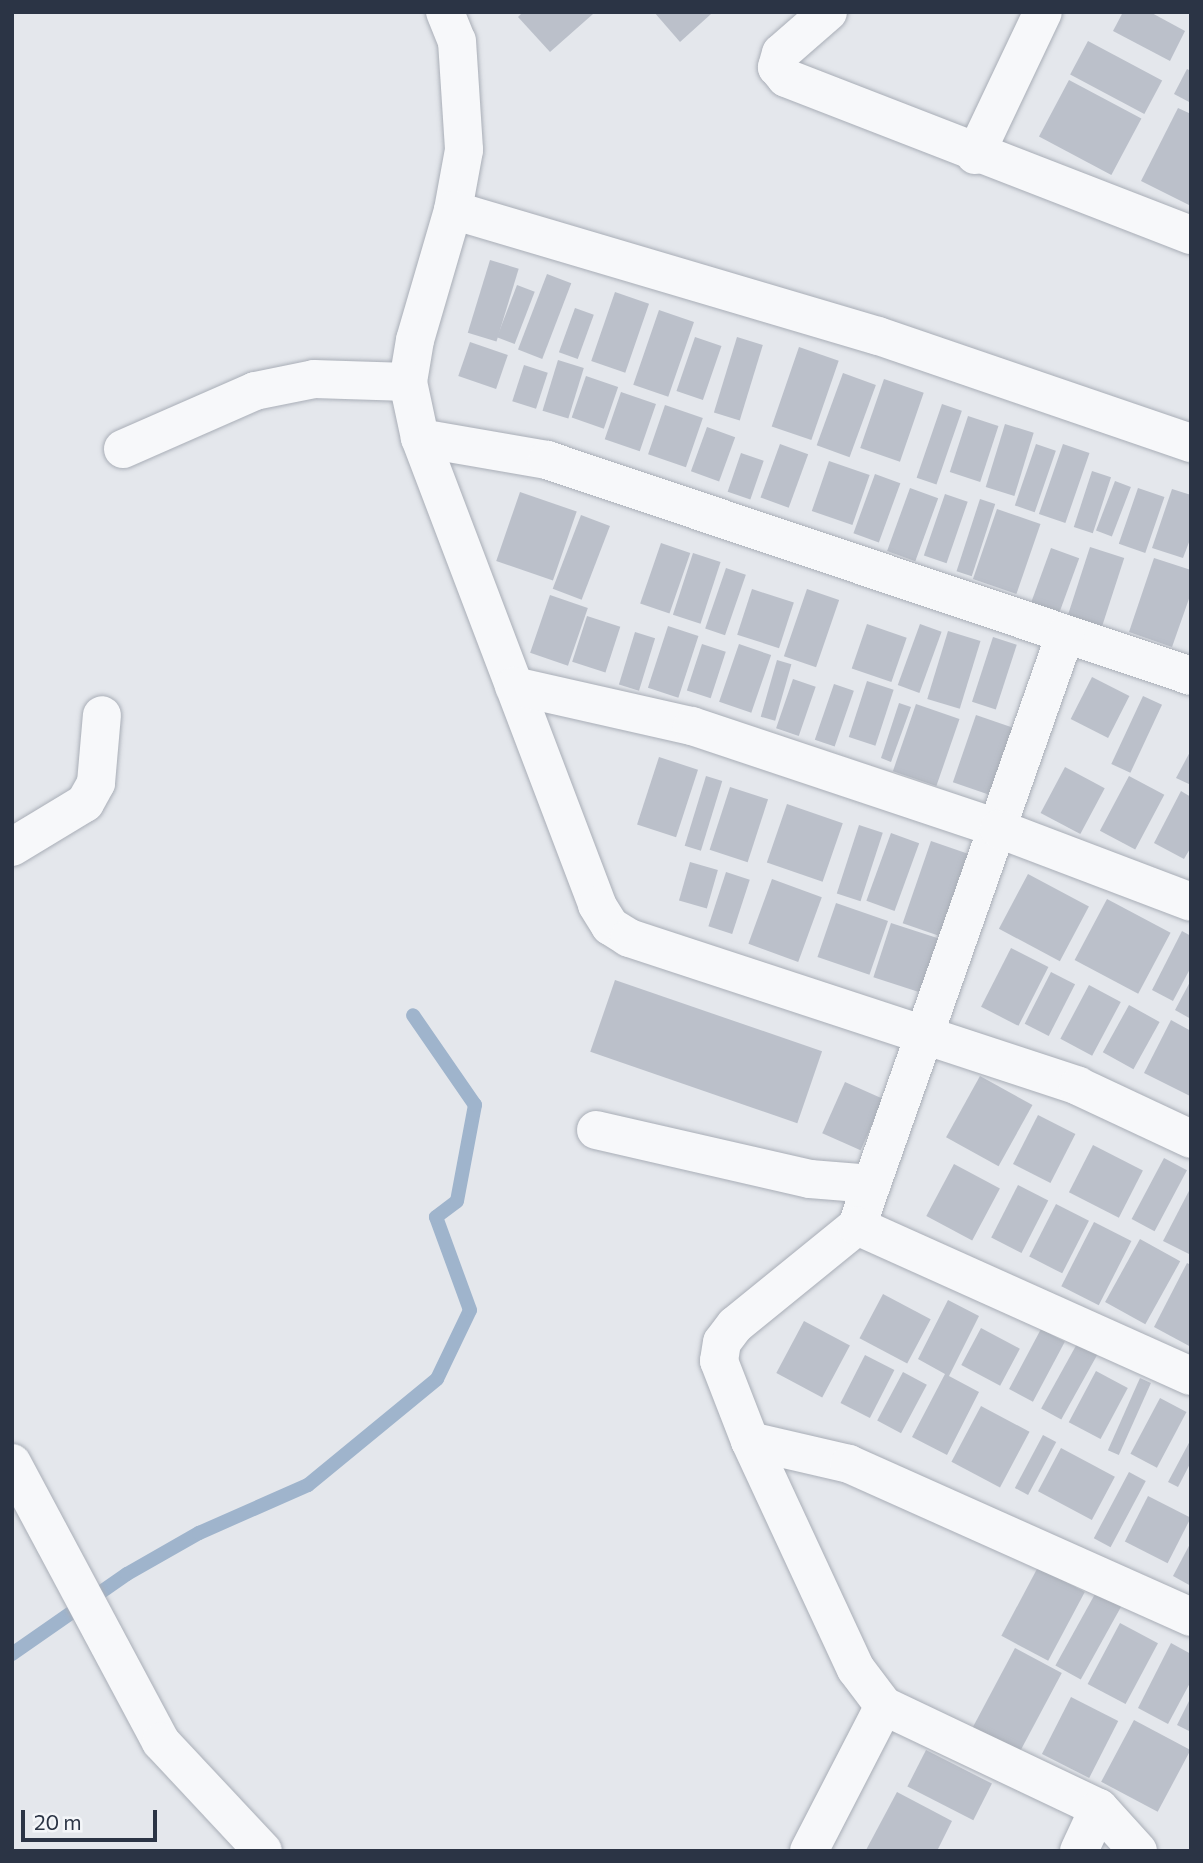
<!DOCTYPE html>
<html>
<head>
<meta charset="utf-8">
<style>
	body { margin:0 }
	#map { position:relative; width:1203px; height:1863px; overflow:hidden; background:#e4e7ec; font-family:Commissioner,sans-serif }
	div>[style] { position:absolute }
	.stream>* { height:14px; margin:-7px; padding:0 7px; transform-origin:7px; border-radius:7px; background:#9fb4cc }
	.building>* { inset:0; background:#bbc0ca; transform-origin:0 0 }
	.roads { filter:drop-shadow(0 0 2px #a9aeb7) drop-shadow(0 0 2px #a9aeb7) }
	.minor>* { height:38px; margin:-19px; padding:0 19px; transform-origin:19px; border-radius:19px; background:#f7f8fa }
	span { translate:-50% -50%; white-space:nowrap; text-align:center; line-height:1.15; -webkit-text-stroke:5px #f4f6f9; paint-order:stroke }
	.frame { position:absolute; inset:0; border:14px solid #2b3445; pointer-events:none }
	.scale { position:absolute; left:21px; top:1810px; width:136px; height:32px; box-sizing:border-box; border:4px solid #2b3445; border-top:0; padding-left:9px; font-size:21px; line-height:24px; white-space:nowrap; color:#2b3445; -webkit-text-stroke:5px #f4f6f9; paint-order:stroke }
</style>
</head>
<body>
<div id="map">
	<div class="stream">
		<i style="left:12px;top:1654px;width:140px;rotate:-34.8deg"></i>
		<i style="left:127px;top:1574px;width:83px;rotate:-29.7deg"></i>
		<i style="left:199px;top:1533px;width:119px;rotate:-23.8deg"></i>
		<i style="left:308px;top:1485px;width:167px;rotate:-39.4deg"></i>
		<i style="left:437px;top:1379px;width:76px;rotate:-64.4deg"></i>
		<i style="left:470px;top:1310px;width:99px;rotate:-110.1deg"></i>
		<i style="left:436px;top:1217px;width:26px;rotate:-37deg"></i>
		<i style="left:457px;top:1201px;width:98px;rotate:-79.4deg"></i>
		<i style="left:475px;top:1105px;width:109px;rotate:-124.6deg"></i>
	</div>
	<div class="building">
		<i style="clip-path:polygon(523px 12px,591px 12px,593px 14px,550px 52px,518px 17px)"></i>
		<i style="clip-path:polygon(654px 12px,710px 12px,711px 14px,680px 42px)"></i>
		<i style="clip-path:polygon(1123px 12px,1150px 12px,1185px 31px,1170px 61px,1113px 31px)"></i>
		<i style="left:1088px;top:41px;width:84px;height:38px;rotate:28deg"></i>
		<i style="clip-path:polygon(1187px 69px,1191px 71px,1191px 103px,1174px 94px)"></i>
		<i style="left:1069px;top:80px;width:82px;height:64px;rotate:28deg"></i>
		<i style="clip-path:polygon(1178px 108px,1191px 114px,1191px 206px,1141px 181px)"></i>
		<i style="left:490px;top:260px;width:30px;height:76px;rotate:17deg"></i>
		<i style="left:547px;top:274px;width:26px;height:81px;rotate:21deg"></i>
		<i style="left:517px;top:285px;width:19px;height:56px;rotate:21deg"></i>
		<i style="left:615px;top:292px;width:36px;height:73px;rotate:19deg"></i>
		<i style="left:575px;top:308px;width:20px;height:47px;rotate:20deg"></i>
		<i style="left:659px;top:310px;width:37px;height:79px;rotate:19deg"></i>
		<i style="left:695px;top:337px;width:28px;height:57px;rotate:19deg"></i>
		<i style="left:737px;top:337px;width:27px;height:79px;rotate:17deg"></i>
		<i style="left:470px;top:342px;width:40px;height:36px;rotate:19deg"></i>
		<i style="left:799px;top:347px;width:42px;height:84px;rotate:19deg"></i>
		<i style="left:558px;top:360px;width:27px;height:53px;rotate:17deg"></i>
		<i style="left:524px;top:365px;width:25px;height:38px;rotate:18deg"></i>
		<i style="left:843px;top:373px;width:35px;height:77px;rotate:20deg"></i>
		<i style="left:586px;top:376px;width:34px;height:44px;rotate:19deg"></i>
		<i style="left:884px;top:379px;width:42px;height:73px;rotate:19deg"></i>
		<i style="left:621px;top:392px;width:37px;height:50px;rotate:19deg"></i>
		<i style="left:942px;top:404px;width:21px;height:78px;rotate:19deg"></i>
		<i style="left:665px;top:405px;width:40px;height:52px;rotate:19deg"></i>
		<i style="left:968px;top:416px;width:32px;height:59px;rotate:18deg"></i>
		<i style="left:1005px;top:424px;width:30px;height:66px;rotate:17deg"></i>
		<i style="left:707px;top:427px;width:30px;height:47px;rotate:20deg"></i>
		<i style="left:780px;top:444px;width:30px;height:57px;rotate:20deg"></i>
		<i style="left:1036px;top:444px;width:21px;height:65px;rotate:19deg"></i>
		<i style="left:1063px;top:444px;width:28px;height:74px;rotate:19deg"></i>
		<i style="left:741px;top:453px;width:24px;height:41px;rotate:19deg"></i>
		<i style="left:829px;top:461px;width:43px;height:53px;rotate:19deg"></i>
		<i style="left:1092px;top:471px;width:20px;height:59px;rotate:18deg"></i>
		<i style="left:875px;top:474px;width:27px;height:63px;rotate:20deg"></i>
		<i style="left:1115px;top:481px;width:17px;height:53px;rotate:21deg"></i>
		<i style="left:910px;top:488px;width:30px;height:67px;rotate:20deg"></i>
		<i style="left:1138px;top:488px;width:28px;height:59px;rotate:19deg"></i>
		<i style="clip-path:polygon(1172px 489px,1191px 495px,1191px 537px,1183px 558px,1152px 548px)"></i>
		<i style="left:520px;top:492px;width:60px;height:73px;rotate:19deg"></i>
		<i style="left:945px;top:494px;width:24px;height:65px;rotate:19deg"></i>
		<i style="left:980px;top:499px;width:16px;height:76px;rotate:18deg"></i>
		<i style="left:997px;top:509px;width:46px;height:74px;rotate:19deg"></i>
		<i style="left:581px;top:515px;width:31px;height:79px;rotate:21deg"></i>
		<i style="left:661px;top:543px;width:31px;height:64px;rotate:19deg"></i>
		<i style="left:1090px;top:547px;width:36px;height:72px;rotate:18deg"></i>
		<i style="left:1051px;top:548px;width:30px;height:65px;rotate:20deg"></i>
		<i style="left:693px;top:553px;width:29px;height:65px;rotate:18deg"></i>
		<i style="clip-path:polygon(1154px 558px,1191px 570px,1191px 593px,1172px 647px,1129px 632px)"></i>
		<i style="left:726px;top:568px;width:21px;height:64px;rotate:19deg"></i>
		<i style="left:752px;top:589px;width:44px;height:48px;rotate:18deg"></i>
		<i style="left:807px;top:589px;width:34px;height:71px;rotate:19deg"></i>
		<i style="left:550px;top:595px;width:40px;height:61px;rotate:19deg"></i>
		<i style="left:587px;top:616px;width:35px;height:48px;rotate:18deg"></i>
		<i style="left:867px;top:624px;width:42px;height:47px;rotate:19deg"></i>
		<i style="left:920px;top:624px;width:23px;height:65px;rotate:20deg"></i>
		<i style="left:668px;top:626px;width:32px;height:65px;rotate:18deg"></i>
		<i style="left:948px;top:631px;width:34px;height:71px;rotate:17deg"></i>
		<i style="left:635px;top:632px;width:21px;height:55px;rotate:17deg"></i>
		<i style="left:993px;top:637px;width:25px;height:68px;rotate:18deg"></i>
		<i style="left:702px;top:644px;width:25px;height:49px;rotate:18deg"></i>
		<i style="left:739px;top:644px;width:34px;height:61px;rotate:19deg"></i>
		<i style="left:777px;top:660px;width:15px;height:59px;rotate:16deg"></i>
		<i style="left:1092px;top:677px;width:42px;height:47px;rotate:27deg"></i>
		<i style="left:793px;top:679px;width:24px;height:52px;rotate:19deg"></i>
		<i style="left:867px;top:681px;width:28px;height:59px;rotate:18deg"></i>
		<i style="left:834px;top:684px;width:21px;height:59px;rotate:19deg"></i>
		<i style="left:1143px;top:696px;width:21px;height:75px;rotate:25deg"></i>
		<i style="clip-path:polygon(899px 703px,911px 707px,891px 762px,881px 758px)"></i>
		<i style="left:916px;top:704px;width:46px;height:71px;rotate:19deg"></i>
		<i style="left:976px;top:715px;width:40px;height:71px;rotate:19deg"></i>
		<i style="clip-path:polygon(1191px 750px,1191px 785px,1176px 778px)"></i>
		<i style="left:659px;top:757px;width:41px;height:71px;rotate:18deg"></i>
		<i style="left:1065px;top:767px;width:45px;height:52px;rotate:28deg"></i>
		<i style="left:706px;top:776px;width:17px;height:73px;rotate:17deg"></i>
		<i style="left:1129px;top:776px;width:40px;height:62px;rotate:28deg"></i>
		<i style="left:730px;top:787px;width:40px;height:66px;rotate:18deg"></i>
		<i style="clip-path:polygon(1181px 791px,1191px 797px,1191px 847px,1184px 859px,1154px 843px)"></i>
		<i style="left:787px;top:804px;width:59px;height:62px;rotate:19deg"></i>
		<i style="left:859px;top:825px;width:25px;height:72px;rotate:18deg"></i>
		<i style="left:891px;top:833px;width:30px;height:72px;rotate:20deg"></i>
		<i style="left:931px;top:841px;width:49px;height:87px;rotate:19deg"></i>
		<i style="left:690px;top:862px;width:29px;height:40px;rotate:16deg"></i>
		<i style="left:726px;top:872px;width:25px;height:57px;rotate:18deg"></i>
		<i style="left:1028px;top:874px;width:69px;height:62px;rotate:28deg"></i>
		<i style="left:772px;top:879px;width:53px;height:69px;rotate:20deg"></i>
		<i style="left:1107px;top:899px;width:72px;height:69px;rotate:28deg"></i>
		<i style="left:836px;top:903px;width:55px;height:57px;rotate:19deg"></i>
		<i style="left:891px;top:923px;width:64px;height:57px;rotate:18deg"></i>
		<i style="clip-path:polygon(1182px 931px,1191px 936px,1191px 967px,1173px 1001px,1152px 990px)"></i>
		<i style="left:1011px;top:948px;width:42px;height:66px;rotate:27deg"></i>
		<i style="left:1051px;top:972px;width:27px;height:58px;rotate:27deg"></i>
		<i style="left:615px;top:980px;width:219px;height:76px;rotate:19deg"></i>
		<i style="clip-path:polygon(1191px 980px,1191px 1019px,1175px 1010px)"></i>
		<i style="left:1089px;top:985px;width:36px;height:61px;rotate:28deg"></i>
		<i style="left:1129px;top:1005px;width:35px;height:54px;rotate:29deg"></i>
		<i style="clip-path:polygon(1171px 1020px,1191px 1031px,1190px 1096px,1144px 1073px)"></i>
		<i style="left:980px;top:1076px;width:60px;height:70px;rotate:29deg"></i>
		<i style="left:845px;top:1082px;width:42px;height:56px;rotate:24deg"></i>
		<i style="left:1038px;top:1115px;width:42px;height:55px;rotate:27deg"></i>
		<i style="left:1093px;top:1145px;width:56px;height:53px;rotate:27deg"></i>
		<i style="left:1164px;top:1158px;width:26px;height:69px;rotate:28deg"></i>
		<i style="left:954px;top:1164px;width:52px;height:59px;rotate:28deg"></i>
		<i style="left:1018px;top:1185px;width:34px;height:59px;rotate:27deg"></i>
		<i style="clip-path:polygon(1191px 1187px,1191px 1255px,1163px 1241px)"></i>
		<i style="left:1056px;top:1204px;width:37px;height:59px;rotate:27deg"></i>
		<i style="left:1094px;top:1222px;width:42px;height:72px;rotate:27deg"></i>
		<i style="left:1140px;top:1239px;width:46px;height:72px;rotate:29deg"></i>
		<i style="clip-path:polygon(1187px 1263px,1191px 1265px,1191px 1347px,1154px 1327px)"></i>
		<i style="left:883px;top:1294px;width:54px;height:50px;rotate:28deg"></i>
		<i style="clip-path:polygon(948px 1300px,979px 1316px,949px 1376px,979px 1392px,947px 1455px,912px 1437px,945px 1374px,918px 1359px)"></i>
		<i style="left:804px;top:1321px;width:52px;height:59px;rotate:28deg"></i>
		<i style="left:981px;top:1328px;width:44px;height:42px;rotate:28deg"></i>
		<i style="left:1041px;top:1329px;width:27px;height:68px;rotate:28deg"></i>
		<i style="left:1078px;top:1342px;width:23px;height:76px;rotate:29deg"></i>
		<i style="left:865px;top:1355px;width:33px;height:54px;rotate:27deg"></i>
		<i style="left:1096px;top:1371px;width:36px;height:58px;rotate:28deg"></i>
		<i style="left:903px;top:1372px;width:27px;height:55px;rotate:28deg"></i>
		<i style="left:1140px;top:1378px;width:12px;height:79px;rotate:24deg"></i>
		<i style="left:1160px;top:1398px;width:30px;height:63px;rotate:28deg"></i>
		<i style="left:981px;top:1406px;width:55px;height:63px;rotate:28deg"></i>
		<i style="left:1043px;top:1435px;width:15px;height:60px;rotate:28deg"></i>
		<i style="clip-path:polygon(1191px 1439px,1191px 1462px,1178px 1487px,1168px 1482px)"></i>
		<i style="left:1061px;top:1448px;width:61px;height:49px;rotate:28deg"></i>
		<i style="left:1129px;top:1472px;width:19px;height:75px;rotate:28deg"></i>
		<i style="left:1148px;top:1496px;width:48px;height:51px;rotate:27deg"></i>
		<i style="clip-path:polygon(1191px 1542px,1191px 1586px,1173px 1576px)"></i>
		<i style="left:1038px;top:1567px;width:53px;height:78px;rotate:28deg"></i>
		<i style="left:1100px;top:1585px;width:29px;height:92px;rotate:29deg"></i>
		<i style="left:1120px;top:1623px;width:43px;height:69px;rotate:28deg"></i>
		<i style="clip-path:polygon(1171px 1643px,1191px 1654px,1191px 1681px,1168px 1724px,1138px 1708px)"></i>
		<i style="left:1015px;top:1648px;width:53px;height:93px;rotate:28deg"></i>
		<i style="left:1071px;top:1697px;width:53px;height:64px;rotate:27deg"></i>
		<i style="clip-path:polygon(1191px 1697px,1191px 1732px,1177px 1725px)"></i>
		<i style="left:1134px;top:1720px;width:64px;height:70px;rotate:28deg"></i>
		<i style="left:926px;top:1750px;width:74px;height:41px;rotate:27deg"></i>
		<i style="clip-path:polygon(897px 1792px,952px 1821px,937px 1851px,866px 1850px)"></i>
	</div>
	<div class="roads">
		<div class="minor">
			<i style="left:445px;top:12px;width:31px;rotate:68deg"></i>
			<i style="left:457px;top:41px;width:109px;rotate:86.3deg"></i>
			<i style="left:464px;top:150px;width:61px;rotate:100.4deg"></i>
			<i style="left:828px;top:12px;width:62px;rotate:138.9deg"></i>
			<i style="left:781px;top:53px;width:15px;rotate:106deg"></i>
			<i style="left:777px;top:67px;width:14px;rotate:51deg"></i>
			<i style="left:786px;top:78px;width:434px;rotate:21.2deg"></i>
			<i style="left:975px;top:155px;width:158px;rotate:-64.6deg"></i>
			<i style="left:420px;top:438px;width:129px;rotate:9.8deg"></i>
			<i style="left:547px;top:460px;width:679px;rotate:18.54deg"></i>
			<i style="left:1191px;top:443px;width:331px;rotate:-161.1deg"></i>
			<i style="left:878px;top:336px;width:443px;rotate:-163.5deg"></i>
			<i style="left:453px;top:210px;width:135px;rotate:106.3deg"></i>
			<i style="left:415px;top:340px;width:43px;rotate:99.5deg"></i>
			<i style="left:408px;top:382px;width:57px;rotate:77.9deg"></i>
			<i style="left:420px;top:438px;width:499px;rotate:69.2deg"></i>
			<i style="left:597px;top:905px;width:25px;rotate:58deg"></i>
			<i style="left:610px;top:926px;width:22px;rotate:32deg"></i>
			<i style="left:629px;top:938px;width:473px;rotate:18.2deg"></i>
			<i style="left:1078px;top:1086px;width:125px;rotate:25.1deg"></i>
			<i style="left:123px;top:449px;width:144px;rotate:-23.7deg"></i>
			<i style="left:255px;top:391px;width:60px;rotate:-11.5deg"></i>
			<i style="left:314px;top:379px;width:94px;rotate:1.8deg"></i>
			<i style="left:1065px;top:635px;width:627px;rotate:109.39deg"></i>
			<i style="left:857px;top:1226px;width:157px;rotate:140.9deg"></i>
			<i style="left:735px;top:1325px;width:21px;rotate:127deg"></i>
			<i style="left:722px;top:1342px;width:19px;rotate:99deg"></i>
			<i style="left:719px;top:1361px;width:86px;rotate:68.8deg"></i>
			<i style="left:750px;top:1441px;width:251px;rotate:65.1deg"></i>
			<i style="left:856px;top:1669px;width:46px;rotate:52.9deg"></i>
			<i style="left:884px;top:1706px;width:238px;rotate:25.4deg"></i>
			<i style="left:1099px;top:1808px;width:58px;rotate:47.8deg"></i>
			<i style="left:514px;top:686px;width:182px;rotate:12.7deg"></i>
			<i style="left:692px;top:726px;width:324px;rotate:18.5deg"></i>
			<i style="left:999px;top:829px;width:205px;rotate:20.8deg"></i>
			<i style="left:12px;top:847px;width:85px;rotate:-31.1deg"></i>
			<i style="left:85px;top:803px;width:23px;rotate:-61deg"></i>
			<i style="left:96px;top:783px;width:68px;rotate:-85deg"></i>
			<i style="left:596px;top:1130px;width:220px;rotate:12.9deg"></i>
			<i style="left:810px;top:1179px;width:62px;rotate:4.6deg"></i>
			<i style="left:857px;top:1226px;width:366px;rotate:24.2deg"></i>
			<i style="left:750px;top:1441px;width:102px;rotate:13.1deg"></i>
			<i style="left:849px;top:1464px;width:375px;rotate:24.1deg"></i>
			<i style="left:12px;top:1463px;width:316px;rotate:61.9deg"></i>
			<i style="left:161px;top:1742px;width:149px;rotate:46.9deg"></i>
			<i style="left:809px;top:1851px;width:163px;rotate:-62.7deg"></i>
			<i style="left:1079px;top:1851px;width:47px;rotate:-65.1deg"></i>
		</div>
	</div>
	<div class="frame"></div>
	<div class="scale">20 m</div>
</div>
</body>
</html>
